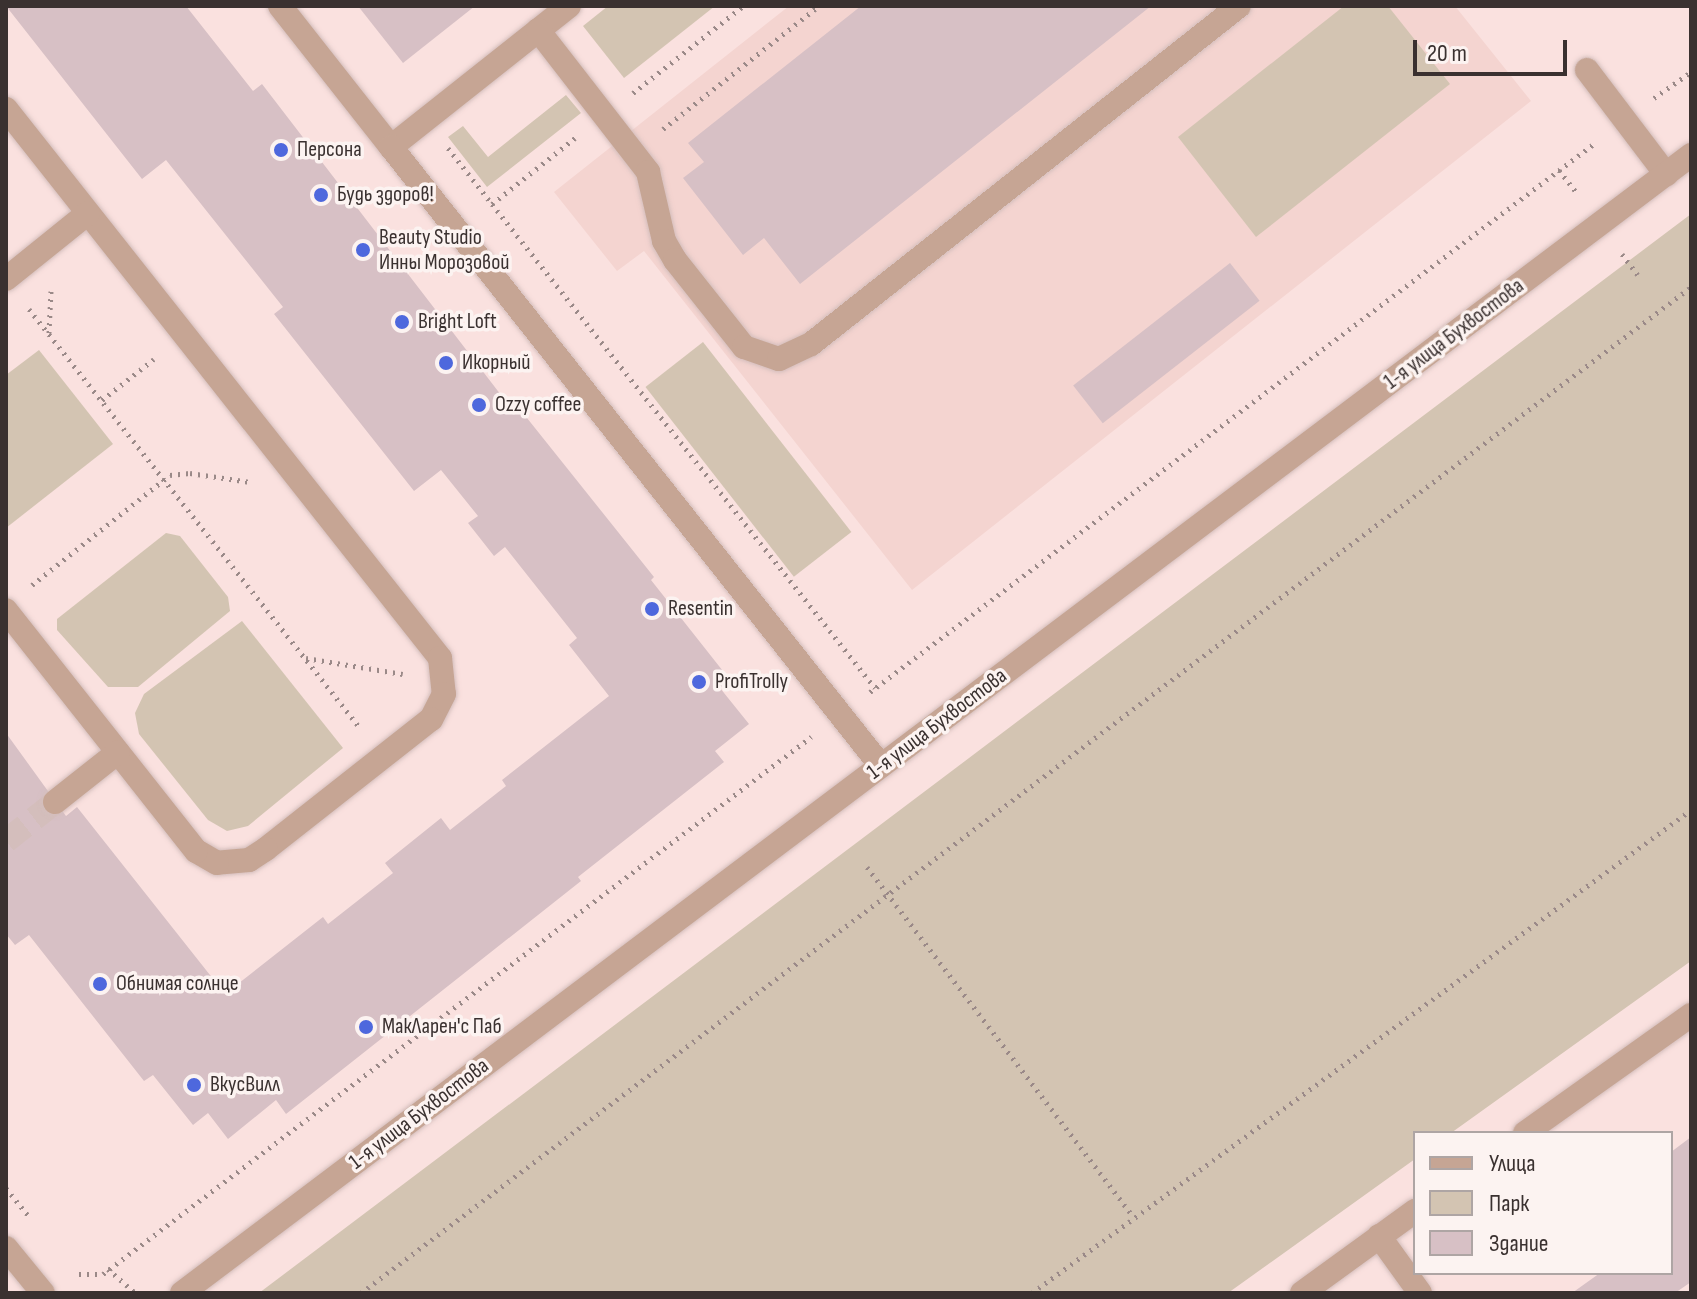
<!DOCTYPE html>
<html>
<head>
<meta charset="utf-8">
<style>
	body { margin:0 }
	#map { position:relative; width:1697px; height:1299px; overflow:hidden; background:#fae1df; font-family:"Sofia Sans Condensed",sans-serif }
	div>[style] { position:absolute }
	.built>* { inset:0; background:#f4d4d0 }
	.green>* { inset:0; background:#d3c4b2; transform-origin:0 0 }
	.building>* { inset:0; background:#d7c0c5; transform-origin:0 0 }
	.minor-tunnel>* { height:24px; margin-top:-12px; transform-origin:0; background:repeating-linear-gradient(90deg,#d4bebc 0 24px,transparent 0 36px) }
	.path>* { height:5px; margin-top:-2.5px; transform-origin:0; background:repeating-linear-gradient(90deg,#9a8988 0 2px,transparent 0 8px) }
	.roads { filter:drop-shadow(0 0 2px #d4bebc) drop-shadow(0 0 2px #d4bebc) }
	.minor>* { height:24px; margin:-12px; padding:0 12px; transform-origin:12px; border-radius:12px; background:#c6a594 }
	.dots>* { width:22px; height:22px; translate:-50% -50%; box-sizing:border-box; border:4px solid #fcf3f1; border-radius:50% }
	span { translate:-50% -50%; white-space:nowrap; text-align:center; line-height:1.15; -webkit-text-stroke:7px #fcf3f1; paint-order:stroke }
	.poi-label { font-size:22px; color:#3a3130 }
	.left { translate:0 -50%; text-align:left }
	.street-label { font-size:22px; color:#3a3130 }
	.frame { position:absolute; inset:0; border:8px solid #3a3130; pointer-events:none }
	.legend { position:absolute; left:1413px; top:1131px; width:260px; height:144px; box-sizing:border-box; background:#fcf3f1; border:2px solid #aea5a4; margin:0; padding:10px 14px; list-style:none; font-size:24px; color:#3a3130 }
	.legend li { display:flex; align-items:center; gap:16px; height:40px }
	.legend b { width:40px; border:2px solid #aea5a4 }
	.scale { position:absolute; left:1413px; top:40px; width:154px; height:36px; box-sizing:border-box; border:4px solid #3a3130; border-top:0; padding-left:10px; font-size:24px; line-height:28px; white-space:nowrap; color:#3a3130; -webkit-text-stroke:6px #fcf3f1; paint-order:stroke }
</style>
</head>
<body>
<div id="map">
	<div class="built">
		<i style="clip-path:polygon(789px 6px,1455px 6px,1531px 101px,912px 590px,644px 251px,617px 271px,554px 192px)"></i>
	</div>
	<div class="green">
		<i style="clip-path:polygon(608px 6px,715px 6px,624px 78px,583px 26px)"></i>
		<i style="clip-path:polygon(1344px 6px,1388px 6px,1450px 84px,1256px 237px,1178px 137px)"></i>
		<i style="clip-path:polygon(566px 95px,581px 113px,487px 187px,448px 137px,463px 126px,488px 157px)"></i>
		<i style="clip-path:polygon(1691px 214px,1691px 961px,1451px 1133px,1415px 1133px,1415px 1159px,1228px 1293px,259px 1293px)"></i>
		<i style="left:703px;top:342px;width:241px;height:73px;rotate:52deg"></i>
		<i style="clip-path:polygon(39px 350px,113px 444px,6px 528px,6px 375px)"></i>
		<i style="clip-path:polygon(166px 533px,180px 536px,228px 597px,230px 611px,138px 687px,108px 687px,57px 630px,57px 619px)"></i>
		<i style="clip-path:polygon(242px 621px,343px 748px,248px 826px,227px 831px,208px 820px,139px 734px,135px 713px,144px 694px)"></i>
	</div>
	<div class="building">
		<i style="clip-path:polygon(6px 6px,186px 6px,253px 91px,262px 84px,514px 412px,519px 408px,654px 577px,651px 580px,730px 680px,720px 688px,749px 724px,715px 751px,724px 762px,578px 877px,581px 881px,286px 1114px,276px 1100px,228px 1139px,208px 1113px,193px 1125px,153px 1075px,144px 1081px,29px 935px,15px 945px,6px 934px,6px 733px,66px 816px,77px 807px,225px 994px,323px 917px,328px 924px,393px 873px,385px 863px,441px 818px,450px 830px,506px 786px,502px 780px,609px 696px,569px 645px,577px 638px,505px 547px,494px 556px,468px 523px,478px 516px,441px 470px,414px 491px,274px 314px,283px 307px,166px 160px,142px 179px)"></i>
		<i style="clip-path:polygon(358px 6px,475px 6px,403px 63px)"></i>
		<i style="clip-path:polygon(861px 6px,1151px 6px,800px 284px,764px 238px,743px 255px,683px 178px,704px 162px,688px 143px)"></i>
		<i style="left:1230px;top:263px;width:48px;height:199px;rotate:52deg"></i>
		<i style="clip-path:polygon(1691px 1137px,1691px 1282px,1675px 1293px,1572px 1293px,1600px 1273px,1671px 1273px,1671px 1152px)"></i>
	</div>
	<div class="minor-tunnel">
		<i style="left:6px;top:841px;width:63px;rotate:-38.5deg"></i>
	</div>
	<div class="path">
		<i style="left:633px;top:93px;width:140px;rotate:-38.3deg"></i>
		<i style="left:1654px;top:98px;width:45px;rotate:-35.1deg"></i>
		<i style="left:663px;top:129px;width:199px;rotate:-38.3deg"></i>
		<i style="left:575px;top:138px;width:106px;rotate:141.5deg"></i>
		<i style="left:492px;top:204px;width:617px;rotate:51.64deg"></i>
		<i style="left:448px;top:148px;width:71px;rotate:51.8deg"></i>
		<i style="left:1559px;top:170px;width:31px;rotate:52deg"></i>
		<i style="left:1622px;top:254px;width:26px;rotate:53deg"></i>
		<i style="left:29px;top:309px;width:534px;rotate:51.69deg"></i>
		<i style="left:49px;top:333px;width:42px;rotate:-87.3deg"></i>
		<i style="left:102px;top:400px;width:66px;rotate:-38.3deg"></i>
		<i style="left:32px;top:585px;width:176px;rotate:-38.6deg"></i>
		<i style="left:170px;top:475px;width:20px;rotate:-6deg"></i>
		<i style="left:190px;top:473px;width:61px;rotate:8.5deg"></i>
		<i style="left:306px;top:658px;width:98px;rotate:9.4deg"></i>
		<i style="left:870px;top:692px;width:909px;rotate:-37.13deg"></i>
		<i style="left:867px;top:867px;width:439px;rotate:52.7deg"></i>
		<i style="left:6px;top:1188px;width:35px;rotate:51deg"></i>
		<i style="left:108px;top:1269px;width:37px;rotate:41deg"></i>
		<i style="left:79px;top:1274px;width:24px"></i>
		<i style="left:103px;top:1274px;width:889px;rotate:-37.18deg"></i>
		<i style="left:361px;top:1293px;width:1668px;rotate:-37.1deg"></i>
		<i style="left:1032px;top:1293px;width:817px;rotate:-36.24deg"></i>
	</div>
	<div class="roads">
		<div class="minor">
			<i style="left:280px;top:6px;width:179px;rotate:51.8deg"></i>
			<i style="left:391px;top:147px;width:227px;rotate:-38.4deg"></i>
			<i style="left:538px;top:30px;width:180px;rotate:52.2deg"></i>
			<i style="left:648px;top:172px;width:71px;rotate:76.9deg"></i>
			<i style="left:664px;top:241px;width:22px;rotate:60deg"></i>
			<i style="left:675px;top:260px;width:111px;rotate:51.6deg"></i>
			<i style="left:744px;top:347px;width:37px;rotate:19deg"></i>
			<i style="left:779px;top:359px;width:35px;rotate:-25deg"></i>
			<i style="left:811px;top:344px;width:545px;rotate:-38.3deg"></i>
			<i style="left:1587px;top:70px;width:131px;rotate:52.8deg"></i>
			<i style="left:6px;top:109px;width:700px;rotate:51.67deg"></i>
			<i style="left:440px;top:658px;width:36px;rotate:84deg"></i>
			<i style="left:444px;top:694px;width:28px;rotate:117deg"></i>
			<i style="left:431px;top:719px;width:210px;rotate:141.8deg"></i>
			<i style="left:266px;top:849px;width:20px;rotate:147deg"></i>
			<i style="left:249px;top:860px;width:32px;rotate:175deg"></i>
			<i style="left:217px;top:863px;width:24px;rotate:-150deg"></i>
			<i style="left:196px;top:851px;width:307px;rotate:-128.3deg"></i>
			<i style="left:391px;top:147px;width:789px;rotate:51.63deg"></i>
			<i style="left:6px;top:279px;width:105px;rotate:-38.8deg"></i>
			<i style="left:55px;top:802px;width:80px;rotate:-38.4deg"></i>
			<i style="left:1525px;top:1133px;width:204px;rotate:-35.4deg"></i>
			<i style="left:1379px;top:1236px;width:70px;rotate:54.3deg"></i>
			<i style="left:6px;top:1248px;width:58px;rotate:50.6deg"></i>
			<i style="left:182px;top:1293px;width:1890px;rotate:-37.02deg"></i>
			<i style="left:1302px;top:1293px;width:140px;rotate:-36deg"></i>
		</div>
	</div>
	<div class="dots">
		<i style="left:281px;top:150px;background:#4e68dd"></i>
		<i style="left:321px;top:195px;background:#4e68dd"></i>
		<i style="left:363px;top:250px;background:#4e68dd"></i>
		<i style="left:402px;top:322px;background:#4e68dd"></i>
		<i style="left:446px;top:363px;background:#4e68dd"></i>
		<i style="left:479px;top:405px;background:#4e68dd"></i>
		<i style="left:652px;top:609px;background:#4e68dd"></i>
		<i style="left:699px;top:682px;background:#4e68dd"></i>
		<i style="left:100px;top:984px;background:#4e68dd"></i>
		<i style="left:366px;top:1027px;background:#4e68dd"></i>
		<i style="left:194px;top:1085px;background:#4e68dd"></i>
	</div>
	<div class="poi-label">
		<span class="left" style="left:297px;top:150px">Персона</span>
		<span class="left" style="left:337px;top:195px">Будь здоров!</span>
		<span class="left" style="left:379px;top:250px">Beauty Studio<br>Инны Морозовой</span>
		<span class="left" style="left:418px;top:322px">Bright Loft</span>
		<span class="left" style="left:462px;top:363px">Икорный</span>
		<span class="left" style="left:495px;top:405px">Ozzy coffee</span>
		<span class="left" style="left:668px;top:609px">Resentin</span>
		<span class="left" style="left:715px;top:682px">ProfiTrolly</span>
		<span class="left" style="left:116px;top:984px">Обнимая солнце</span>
		<span class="left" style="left:382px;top:1027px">МакЛарен'с Паб</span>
		<span class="left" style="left:210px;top:1085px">ВкусВилл</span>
	</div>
	<div class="street-label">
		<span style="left:1454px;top:334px;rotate:-37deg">1-я улица Бухвостова</span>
		<span style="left:937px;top:724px;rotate:-37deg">1-я улица Бухвостова</span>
		<span style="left:419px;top:1114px;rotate:-37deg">1-я улица Бухвостова</span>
	</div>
	<div class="frame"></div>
	<ul class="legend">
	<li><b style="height:10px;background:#c6a594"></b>Улица</li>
	<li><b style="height:22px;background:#d3c4b2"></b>Парк</li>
	<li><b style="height:22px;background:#d7c0c5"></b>Здание</li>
	</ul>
	<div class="scale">20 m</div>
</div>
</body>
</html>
